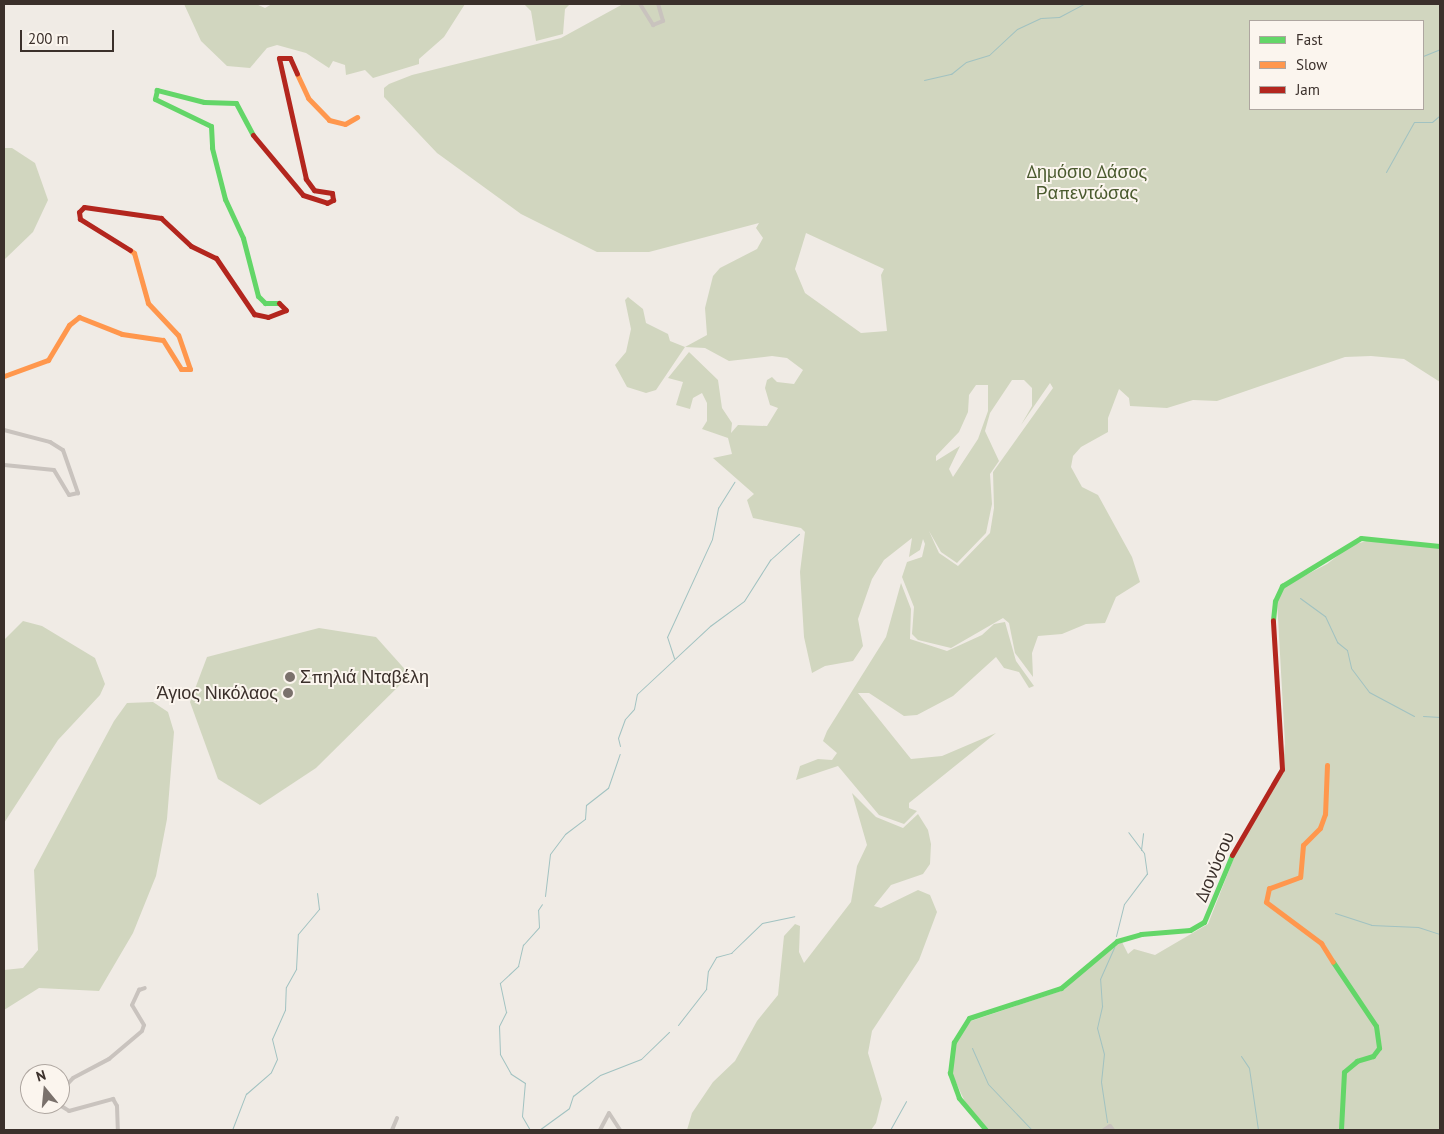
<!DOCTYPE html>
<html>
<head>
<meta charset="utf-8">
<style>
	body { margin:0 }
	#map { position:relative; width:1444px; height:1134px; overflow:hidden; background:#f0ebe5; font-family:"PT Sans",sans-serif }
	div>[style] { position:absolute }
	.green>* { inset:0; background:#d1d6bf }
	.stream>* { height:1px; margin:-0.5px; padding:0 0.5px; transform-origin:0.5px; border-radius:0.5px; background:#a1c2c1 }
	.street>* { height:4px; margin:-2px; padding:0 2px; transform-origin:2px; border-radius:2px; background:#c9c3be }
	.fast>* { height:5px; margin:-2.5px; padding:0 2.5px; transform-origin:2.5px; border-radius:2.5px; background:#63d668 }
	.slow>* { height:5px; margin:-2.5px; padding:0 2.5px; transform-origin:2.5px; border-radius:2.5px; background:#ff974d }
	.jam>* { height:5px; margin:-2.5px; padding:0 2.5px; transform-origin:2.5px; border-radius:2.5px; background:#b3261e }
	.dots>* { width:14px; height:14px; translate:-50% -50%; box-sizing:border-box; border:2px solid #fbf5ee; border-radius:50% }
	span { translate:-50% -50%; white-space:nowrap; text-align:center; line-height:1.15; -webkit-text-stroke:4px #fbf5ee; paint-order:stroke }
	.park-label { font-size:18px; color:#4a5a2e }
	.poi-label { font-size:18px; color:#3b302b }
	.left { translate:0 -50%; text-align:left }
	.right { translate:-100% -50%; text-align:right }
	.street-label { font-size:18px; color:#3b302b }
	.frame { position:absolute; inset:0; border:5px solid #3b302b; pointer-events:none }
	.legend { position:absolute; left:1249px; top:20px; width:175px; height:90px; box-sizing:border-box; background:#fbf5ee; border:1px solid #aea6a0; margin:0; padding:6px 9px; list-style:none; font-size:15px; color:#3b302b }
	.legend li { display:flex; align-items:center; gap:10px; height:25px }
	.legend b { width:25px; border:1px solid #aea6a0 }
	.north { position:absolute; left:20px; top:1064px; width:50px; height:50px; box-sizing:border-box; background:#fbf5ee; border:1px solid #aea6a0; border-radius:50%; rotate:343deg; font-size:14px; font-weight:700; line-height:20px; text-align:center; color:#3b302b }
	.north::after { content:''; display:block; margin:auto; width:18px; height:22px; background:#7a716c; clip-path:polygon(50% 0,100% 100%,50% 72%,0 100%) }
	.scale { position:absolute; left:20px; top:30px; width:94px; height:22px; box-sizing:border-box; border:2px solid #3b302b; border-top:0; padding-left:6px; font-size:15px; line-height:18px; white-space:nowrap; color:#3b302b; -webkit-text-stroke:4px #fbf5ee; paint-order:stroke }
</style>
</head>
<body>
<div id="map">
	<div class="green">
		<i style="clip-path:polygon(184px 4px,256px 4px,265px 8px,272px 4px,465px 4px,444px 37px,419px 59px,419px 64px,373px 78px,365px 70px,346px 75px,345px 65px,333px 61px,329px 68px,306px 53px,277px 45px,267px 48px,250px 68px,227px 66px,201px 41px)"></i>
		<i style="clip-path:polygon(524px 4px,570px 4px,565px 9px,563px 34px,536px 41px,531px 11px)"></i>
		<i style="clip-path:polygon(evenodd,623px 4px,1440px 4px,1440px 382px,1404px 359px,1371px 356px,1345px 357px,1217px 401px,1193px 400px,1167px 408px,1130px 406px,1129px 398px,1119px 389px,1108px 418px,1108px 432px,1081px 447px,1073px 456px,1071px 467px,1082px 487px,1098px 495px,1132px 557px,1140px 582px,1116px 597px,1105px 623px,1086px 624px,1062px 634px,1038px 636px,1032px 653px,1033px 677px,1015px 653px,1009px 623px,1003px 618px,951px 648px,918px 640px,912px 634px,914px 607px,902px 577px,907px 562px,922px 557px,925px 544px,923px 539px,920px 550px,909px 557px,912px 538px,884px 560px,872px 579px,858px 619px,863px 646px,853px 661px,825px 666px,812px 673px,804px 637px,800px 572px,805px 532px,801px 528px,753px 518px,747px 500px,754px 494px,713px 458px,732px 454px,728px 438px,702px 429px,707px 421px,707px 403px,702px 393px,693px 398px,690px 409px,676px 405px,683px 382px,668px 378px,689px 352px,718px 380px,722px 408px,732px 423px,731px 433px,738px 425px,767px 426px,778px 408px,770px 405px,765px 388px,767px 380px,772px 377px,777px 382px,794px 384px,803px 370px,787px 358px,772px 356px,729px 361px,705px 348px,685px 347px,656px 390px,646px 393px,627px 387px,615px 365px,626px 352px,631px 329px,625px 300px,628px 297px,643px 309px,646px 323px,668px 334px,670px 341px,685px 347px,707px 335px,705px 308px,713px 276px,720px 268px,757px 249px,763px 238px,756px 228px,759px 223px,649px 252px,597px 252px,521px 214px,437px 153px,384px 97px,384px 88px,389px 84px,412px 75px,561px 38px,623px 4px,1250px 21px,1423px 21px,1423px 109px,1250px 109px,1250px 21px,623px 4px,806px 233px,884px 269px,881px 275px,887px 331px,861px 333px,805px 293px,795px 269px,806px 233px,623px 4px,1012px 380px,1024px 380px,1032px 388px,1032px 406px,1021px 425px,1050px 383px,1053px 388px,993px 472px,994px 508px,990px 533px,958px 566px,939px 553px,929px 531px,941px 552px,957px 563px,986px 533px,992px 504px,990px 474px,999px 461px,985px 431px,990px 413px,1012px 380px,623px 4px,976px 385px,988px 385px,988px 411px,978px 439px,953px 477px,949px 469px,960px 446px,936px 461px,936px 456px,959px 432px,968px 412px,969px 395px,976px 385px)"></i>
		<i style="clip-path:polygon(4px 148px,12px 148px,35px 163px,48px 200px,33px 232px,4px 260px)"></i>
		<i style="clip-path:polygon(1374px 539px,1440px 548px,1440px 1130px,988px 1130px,967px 1106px,952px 1074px,955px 1043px,968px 1022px,1064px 990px,1100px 955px,1122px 942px,1128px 954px,1134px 949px,1155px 955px,1208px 924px,1239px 845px,1282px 775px,1285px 744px,1277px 600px,1285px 586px,1327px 564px,1352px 545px)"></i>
		<i style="clip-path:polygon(901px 583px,911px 609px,910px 639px,947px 651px,982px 635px,994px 624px,1005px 622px,1016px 661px,1034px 686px,1029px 688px,1019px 672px,1004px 668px,996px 657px,953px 696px,917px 715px,904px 716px,869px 693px,858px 693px,911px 759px,942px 756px,996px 733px,909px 803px,909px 808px,917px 811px,904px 824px,879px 815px,838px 766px,796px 780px,800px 766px,818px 759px,832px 760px,837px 753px,823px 741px,827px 731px,886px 637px)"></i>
		<i style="clip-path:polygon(23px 621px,42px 626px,95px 658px,105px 684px,100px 695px,58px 740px,4px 823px,4px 640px)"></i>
		<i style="clip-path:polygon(319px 628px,376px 637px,410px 675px,316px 768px,260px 805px,218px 779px,190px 702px,207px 657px)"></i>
		<i style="clip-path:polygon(153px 702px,168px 712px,174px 732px,167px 819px,156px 876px,133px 933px,99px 991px,39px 988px,4px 1010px,4px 970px,23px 968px,38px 950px,34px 870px,114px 721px,127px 703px)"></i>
		<i style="clip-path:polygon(852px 793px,876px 817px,903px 828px,918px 814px,928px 830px,931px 844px,930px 864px,923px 874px,891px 885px,874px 906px,881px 908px,918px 890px,930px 895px,937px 912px,919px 960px,872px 1031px,868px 1053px,882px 1099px,876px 1123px,871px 1130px,687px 1130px,692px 1113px,713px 1082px,735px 1061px,757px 1021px,778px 995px,784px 936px,795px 924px,800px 926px,799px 952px,804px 963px,851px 902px,857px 866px,867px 845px)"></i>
	</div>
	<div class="stream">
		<i style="left:1423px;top:56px;width:18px;rotate:-22deg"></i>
		<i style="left:924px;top:80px;width:28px;rotate:-13deg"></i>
		<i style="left:951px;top:74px;width:19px;rotate:-39deg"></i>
		<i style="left:966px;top:62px;width:24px;rotate:-17deg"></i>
		<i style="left:989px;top:55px;width:38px;rotate:-43deg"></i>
		<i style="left:1017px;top:29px;width:26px;rotate:-25deg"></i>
		<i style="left:1041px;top:18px;width:18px;rotate:-3deg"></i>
		<i style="left:1059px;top:17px;width:27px;rotate:-28deg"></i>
		<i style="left:1386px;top:172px;width:57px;rotate:-60.8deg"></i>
		<i style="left:1414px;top:122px;width:18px"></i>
		<i style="left:1432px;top:122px;width:11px;rotate:-41deg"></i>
		<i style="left:1300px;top:598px;width:31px;rotate:36deg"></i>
		<i style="left:1325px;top:616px;width:29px;rotate:65deg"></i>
		<i style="left:1337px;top:642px;width:13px;rotate:39deg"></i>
		<i style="left:1347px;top:650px;width:18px;rotate:77deg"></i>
		<i style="left:1351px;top:668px;width:30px;rotate:53deg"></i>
		<i style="left:1369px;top:692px;width:51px;rotate:28.1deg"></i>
		<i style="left:674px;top:658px;width:22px;rotate:-108deg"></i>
		<i style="left:667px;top:637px;width:108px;rotate:-65.3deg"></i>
		<i style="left:712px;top:539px;width:32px;rotate:-79deg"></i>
		<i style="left:718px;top:508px;width:31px;rotate:-58deg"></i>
		<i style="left:1423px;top:716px;width:17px;rotate:3deg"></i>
		<i style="left:620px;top:746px;width:8px;rotate:-104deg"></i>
		<i style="left:618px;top:738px;width:20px;rotate:-70deg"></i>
		<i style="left:625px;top:719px;width:13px;rotate:-48deg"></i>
		<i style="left:634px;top:709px;width:15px;rotate:-79deg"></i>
		<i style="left:637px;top:694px;width:100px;rotate:-43deg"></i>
		<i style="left:710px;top:626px;width:42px;rotate:-36.3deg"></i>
		<i style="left:744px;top:601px;width:49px;rotate:-57.6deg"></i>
		<i style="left:770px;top:560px;width:39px;rotate:-42deg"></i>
		<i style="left:1141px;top:850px;width:17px;rotate:-83deg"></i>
		<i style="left:545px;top:896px;width:42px;rotate:-83.2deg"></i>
		<i style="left:550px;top:854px;width:25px;rotate:-53deg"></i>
		<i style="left:565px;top:834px;width:25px;rotate:-37deg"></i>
		<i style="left:585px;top:819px;width:14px;rotate:-86deg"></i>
		<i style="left:586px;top:805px;width:28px;rotate:-38deg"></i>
		<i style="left:608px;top:788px;width:36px;rotate:-71deg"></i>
		<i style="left:1335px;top:913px;width:38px;rotate:18deg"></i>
		<i style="left:1371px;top:925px;width:47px;rotate:2.4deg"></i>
		<i style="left:1418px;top:927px;width:23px;rotate:18deg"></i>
		<i style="left:1116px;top:936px;width:33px;rotate:-76deg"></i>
		<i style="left:1124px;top:904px;width:38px;rotate:-53deg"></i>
		<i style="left:1147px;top:874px;width:21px;rotate:-98deg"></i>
		<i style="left:1144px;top:853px;width:26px;rotate:-127deg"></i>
		<i style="left:678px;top:1025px;width:46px;rotate:-52.1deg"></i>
		<i style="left:706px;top:989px;width:18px;rotate:-84deg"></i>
		<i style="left:708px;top:971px;width:16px;rotate:-60deg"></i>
		<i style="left:716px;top:957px;width:16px;rotate:-15deg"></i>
		<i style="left:731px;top:953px;width:43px;rotate:-44.1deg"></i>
		<i style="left:762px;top:923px;width:33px;rotate:-12deg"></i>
		<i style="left:972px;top:1048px;width:39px;rotate:66deg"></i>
		<i style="left:988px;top:1084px;width:64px;rotate:46.3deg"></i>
		<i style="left:1241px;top:1056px;width:14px;rotate:56deg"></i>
		<i style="left:1249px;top:1068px;width:63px;rotate:81.7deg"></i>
		<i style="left:1107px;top:1122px;width:40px;rotate:-98.5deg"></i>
		<i style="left:1101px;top:1082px;width:28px;rotate:-84deg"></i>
		<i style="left:1104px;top:1054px;width:27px;rotate:-105deg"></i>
		<i style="left:1097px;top:1028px;width:23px;rotate:-77deg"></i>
		<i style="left:1102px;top:1006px;width:27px;rotate:-94deg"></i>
		<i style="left:1100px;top:979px;width:35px;rotate:-66deg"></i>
		<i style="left:232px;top:1130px;width:39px;rotate:-69deg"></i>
		<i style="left:246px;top:1094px;width:33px;rotate:-41deg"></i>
		<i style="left:271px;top:1072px;width:14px;rotate:-65deg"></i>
		<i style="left:277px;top:1059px;width:21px;rotate:-104deg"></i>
		<i style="left:272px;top:1039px;width:32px;rotate:-66deg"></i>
		<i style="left:285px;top:1010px;width:23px;rotate:-88deg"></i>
		<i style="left:286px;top:987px;width:21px;rotate:-61deg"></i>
		<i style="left:296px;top:969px;width:35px;rotate:-87deg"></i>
		<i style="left:298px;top:934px;width:33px;rotate:-50deg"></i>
		<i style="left:319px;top:909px;width:16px;rotate:-97deg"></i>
		<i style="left:530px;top:1130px;width:16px;rotate:-120deg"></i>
		<i style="left:522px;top:1116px;width:33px;rotate:-85deg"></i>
		<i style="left:525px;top:1083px;width:17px;rotate:-147deg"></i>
		<i style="left:511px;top:1074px;width:23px;rotate:-119deg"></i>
		<i style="left:500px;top:1054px;width:28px;rotate:-92deg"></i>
		<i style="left:499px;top:1026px;width:16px;rotate:-63deg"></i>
		<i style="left:506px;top:1012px;width:30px;rotate:-102deg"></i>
		<i style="left:500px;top:983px;width:25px;rotate:-43deg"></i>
		<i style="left:518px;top:966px;width:22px;rotate:-77deg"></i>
		<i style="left:523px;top:945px;width:24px;rotate:-48deg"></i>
		<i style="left:539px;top:927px;width:17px;rotate:-93deg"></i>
		<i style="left:538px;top:910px;width:7px;rotate:-56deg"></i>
		<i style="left:539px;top:1130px;width:37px;rotate:-36deg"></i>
		<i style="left:569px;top:1108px;width:13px;rotate:-72deg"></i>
		<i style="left:573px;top:1096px;width:34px;rotate:-38deg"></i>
		<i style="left:600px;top:1075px;width:44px;rotate:-21.3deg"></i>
		<i style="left:641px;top:1059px;width:39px;rotate:-44deg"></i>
		<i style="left:890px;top:1130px;width:33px;rotate:-61deg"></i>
	</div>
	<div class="street">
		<i style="left:640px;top:4px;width:25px;rotate:58deg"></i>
		<i style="left:653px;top:25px;width:11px;rotate:-22deg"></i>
		<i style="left:663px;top:21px;width:18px;rotate:-106deg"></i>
		<i style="left:4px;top:430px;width:48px;rotate:14.6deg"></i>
		<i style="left:50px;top:442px;width:15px;rotate:32deg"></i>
		<i style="left:63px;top:450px;width:46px;rotate:70.8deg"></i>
		<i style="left:78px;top:493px;width:9px;rotate:167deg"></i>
		<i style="left:69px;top:495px;width:29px;rotate:-121deg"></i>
		<i style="left:54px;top:470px;width:50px;rotate:-174.3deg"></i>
		<i style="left:60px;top:1092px;width:19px;rotate:-47deg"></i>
		<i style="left:73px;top:1078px;width:41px;rotate:-27.8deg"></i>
		<i style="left:109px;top:1059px;width:43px;rotate:-40.3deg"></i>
		<i style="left:142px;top:1031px;width:6px;rotate:-72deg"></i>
		<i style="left:144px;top:1025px;width:23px;rotate:-121deg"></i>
		<i style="left:132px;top:1005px;width:17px;rotate:-65deg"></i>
		<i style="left:139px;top:990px;width:6px;rotate:-18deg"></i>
		<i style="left:58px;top:1104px;width:13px;rotate:32deg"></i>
		<i style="left:69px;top:1111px;width:46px;rotate:-15.3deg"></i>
		<i style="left:113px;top:1099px;width:8px;rotate:60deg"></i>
		<i style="left:117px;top:1106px;width:24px;rotate:88deg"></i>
		<i style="left:392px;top:1130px;width:13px;rotate:-67deg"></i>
		<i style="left:600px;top:1130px;width:19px;rotate:-62deg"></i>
		<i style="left:609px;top:1113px;width:20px;rotate:57deg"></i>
		<i style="left:1104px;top:1130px;width:7px;rotate:-34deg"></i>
		<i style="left:1110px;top:1126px;width:5px;rotate:53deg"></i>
	</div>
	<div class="fast">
		<i style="left:253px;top:135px;width:36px;rotate:-118deg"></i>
		<i style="left:236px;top:103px;width:32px;rotate:-178deg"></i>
		<i style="left:204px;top:102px;width:49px;rotate:-165.7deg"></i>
		<i style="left:157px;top:90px;width:9px;rotate:103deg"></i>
		<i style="left:155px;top:99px;width:62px;rotate:25.7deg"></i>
		<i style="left:211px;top:126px;width:22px;rotate:87deg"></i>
		<i style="left:212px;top:148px;width:53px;rotate:75.7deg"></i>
		<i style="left:225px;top:199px;width:43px;rotate:65.2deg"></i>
		<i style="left:243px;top:238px;width:60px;rotate:75.5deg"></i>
		<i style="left:258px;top:296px;width:10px;rotate:45deg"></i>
		<i style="left:265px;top:303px;width:14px"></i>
		<i style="left:1273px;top:620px;width:19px;rotate:-84deg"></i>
		<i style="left:1275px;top:601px;width:17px;rotate:-65deg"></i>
		<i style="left:1282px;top:586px;width:92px;rotate:-31.3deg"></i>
		<i style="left:1361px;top:538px;width:79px;rotate:5.8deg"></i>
		<i style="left:1333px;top:962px;width:77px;rotate:56.1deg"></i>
		<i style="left:1376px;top:1026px;width:22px;rotate:82deg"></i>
		<i style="left:1379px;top:1048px;width:10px;rotate:127deg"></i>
		<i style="left:1373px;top:1056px;width:17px;rotate:163deg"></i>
		<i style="left:1357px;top:1061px;width:17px;rotate:140deg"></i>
		<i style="left:1344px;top:1072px;width:58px;rotate:93deg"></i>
		<i style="left:986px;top:1130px;width:42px;rotate:-130.2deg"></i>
		<i style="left:959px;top:1098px;width:27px;rotate:-110deg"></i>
		<i style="left:950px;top:1073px;width:31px;rotate:-83deg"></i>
		<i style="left:954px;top:1042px;width:28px;rotate:-58deg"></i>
		<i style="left:969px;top:1018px;width:97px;rotate:-18.1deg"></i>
		<i style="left:1061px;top:988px;width:73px;rotate:-40deg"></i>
		<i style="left:1117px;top:941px;width:25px;rotate:-16deg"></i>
		<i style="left:1141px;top:934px;width:49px;rotate:-4.7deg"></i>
		<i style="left:1190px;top:930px;width:16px;rotate:-30deg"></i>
		<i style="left:1204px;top:922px;width:73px;rotate:-67.3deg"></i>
	</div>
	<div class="slow">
		<i style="left:297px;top:74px;width:26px;rotate:65deg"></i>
		<i style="left:308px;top:98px;width:30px;rotate:46deg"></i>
		<i style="left:329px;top:120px;width:16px;rotate:14deg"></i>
		<i style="left:345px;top:124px;width:14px;rotate:-30deg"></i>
		<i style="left:4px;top:376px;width:47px;rotate:-20deg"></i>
		<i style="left:48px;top:360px;width:41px;rotate:-59deg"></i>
		<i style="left:69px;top:325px;width:13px;rotate:-39deg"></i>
		<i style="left:79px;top:317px;width:46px;rotate:21.6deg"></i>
		<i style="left:122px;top:334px;width:41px;rotate:8.3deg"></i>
		<i style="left:163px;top:340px;width:34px;rotate:58deg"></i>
		<i style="left:181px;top:369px;width:9px"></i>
		<i style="left:190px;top:369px;width:36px;rotate:-109deg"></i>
		<i style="left:178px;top:335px;width:44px;rotate:-133.2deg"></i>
		<i style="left:148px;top:303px;width:52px;rotate:-105.6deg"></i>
		<i style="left:134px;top:253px;width:5px;rotate:-143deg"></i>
		<i style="left:1327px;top:765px;width:49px;rotate:92.3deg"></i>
		<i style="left:1325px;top:814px;width:15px;rotate:110deg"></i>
		<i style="left:1320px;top:828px;width:24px;rotate:135deg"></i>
		<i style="left:1303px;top:845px;width:32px;rotate:95deg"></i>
		<i style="left:1300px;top:877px;width:33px;rotate:160deg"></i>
		<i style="left:1269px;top:888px;width:14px;rotate:102deg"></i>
		<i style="left:1266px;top:902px;width:69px;rotate:36.7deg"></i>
		<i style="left:1321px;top:943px;width:22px;rotate:58deg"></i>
	</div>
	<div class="jam">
		<i style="left:253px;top:135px;width:78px;rotate:50.2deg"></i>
		<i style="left:303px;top:195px;width:25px;rotate:18deg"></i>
		<i style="left:327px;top:203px;width:7px;rotate:-27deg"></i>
		<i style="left:333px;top:200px;width:7px;rotate:-98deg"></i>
		<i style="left:332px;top:193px;width:18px;rotate:-171deg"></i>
		<i style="left:314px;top:190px;width:14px;rotate:-126deg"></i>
		<i style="left:306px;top:179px;width:124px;rotate:-102.6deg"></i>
		<i style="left:279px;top:58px;width:11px"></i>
		<i style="left:290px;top:58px;width:17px;rotate:66deg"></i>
		<i style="left:130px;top:250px;width:59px;rotate:-148.2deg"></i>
		<i style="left:80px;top:219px;width:7px;rotate:-98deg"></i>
		<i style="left:79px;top:212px;width:7px;rotate:-45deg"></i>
		<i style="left:84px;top:207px;width:78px;rotate:8.1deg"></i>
		<i style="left:161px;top:218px;width:41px;rotate:43deg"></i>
		<i style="left:191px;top:246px;width:28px;rotate:26deg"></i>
		<i style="left:216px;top:258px;width:68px;rotate:55.8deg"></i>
		<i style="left:254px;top:314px;width:14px;rotate:12deg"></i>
		<i style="left:268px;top:317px;width:19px;rotate:-21deg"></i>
		<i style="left:286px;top:310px;width:10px;rotate:-135deg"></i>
		<i style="left:1232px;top:855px;width:99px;rotate:-59.8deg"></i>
		<i style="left:1282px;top:769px;width:149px;rotate:-93.5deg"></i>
	</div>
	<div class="dots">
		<i style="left:290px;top:677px;background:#7a716c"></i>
		<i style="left:288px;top:693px;background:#7a716c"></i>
	</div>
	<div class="park-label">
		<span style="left:1087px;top:183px">Δημόσιο Δάσος<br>Ραπεντώσας</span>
	</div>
	<div class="poi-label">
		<span class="left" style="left:300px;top:677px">Σπηλιά Νταβέλη</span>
		<span class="right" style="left:278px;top:693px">Άγιος Νικόλαος</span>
	</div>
	<div class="street-label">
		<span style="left:1215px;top:867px;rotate:-67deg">Διονύσου</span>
	</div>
	<div class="frame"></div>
	<ul class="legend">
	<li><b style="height:6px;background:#63d668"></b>Fast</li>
	<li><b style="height:6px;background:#ff974d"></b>Slow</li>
	<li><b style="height:6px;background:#b3261e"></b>Jam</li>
	</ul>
	<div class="north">N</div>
	<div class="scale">200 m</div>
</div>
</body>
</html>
